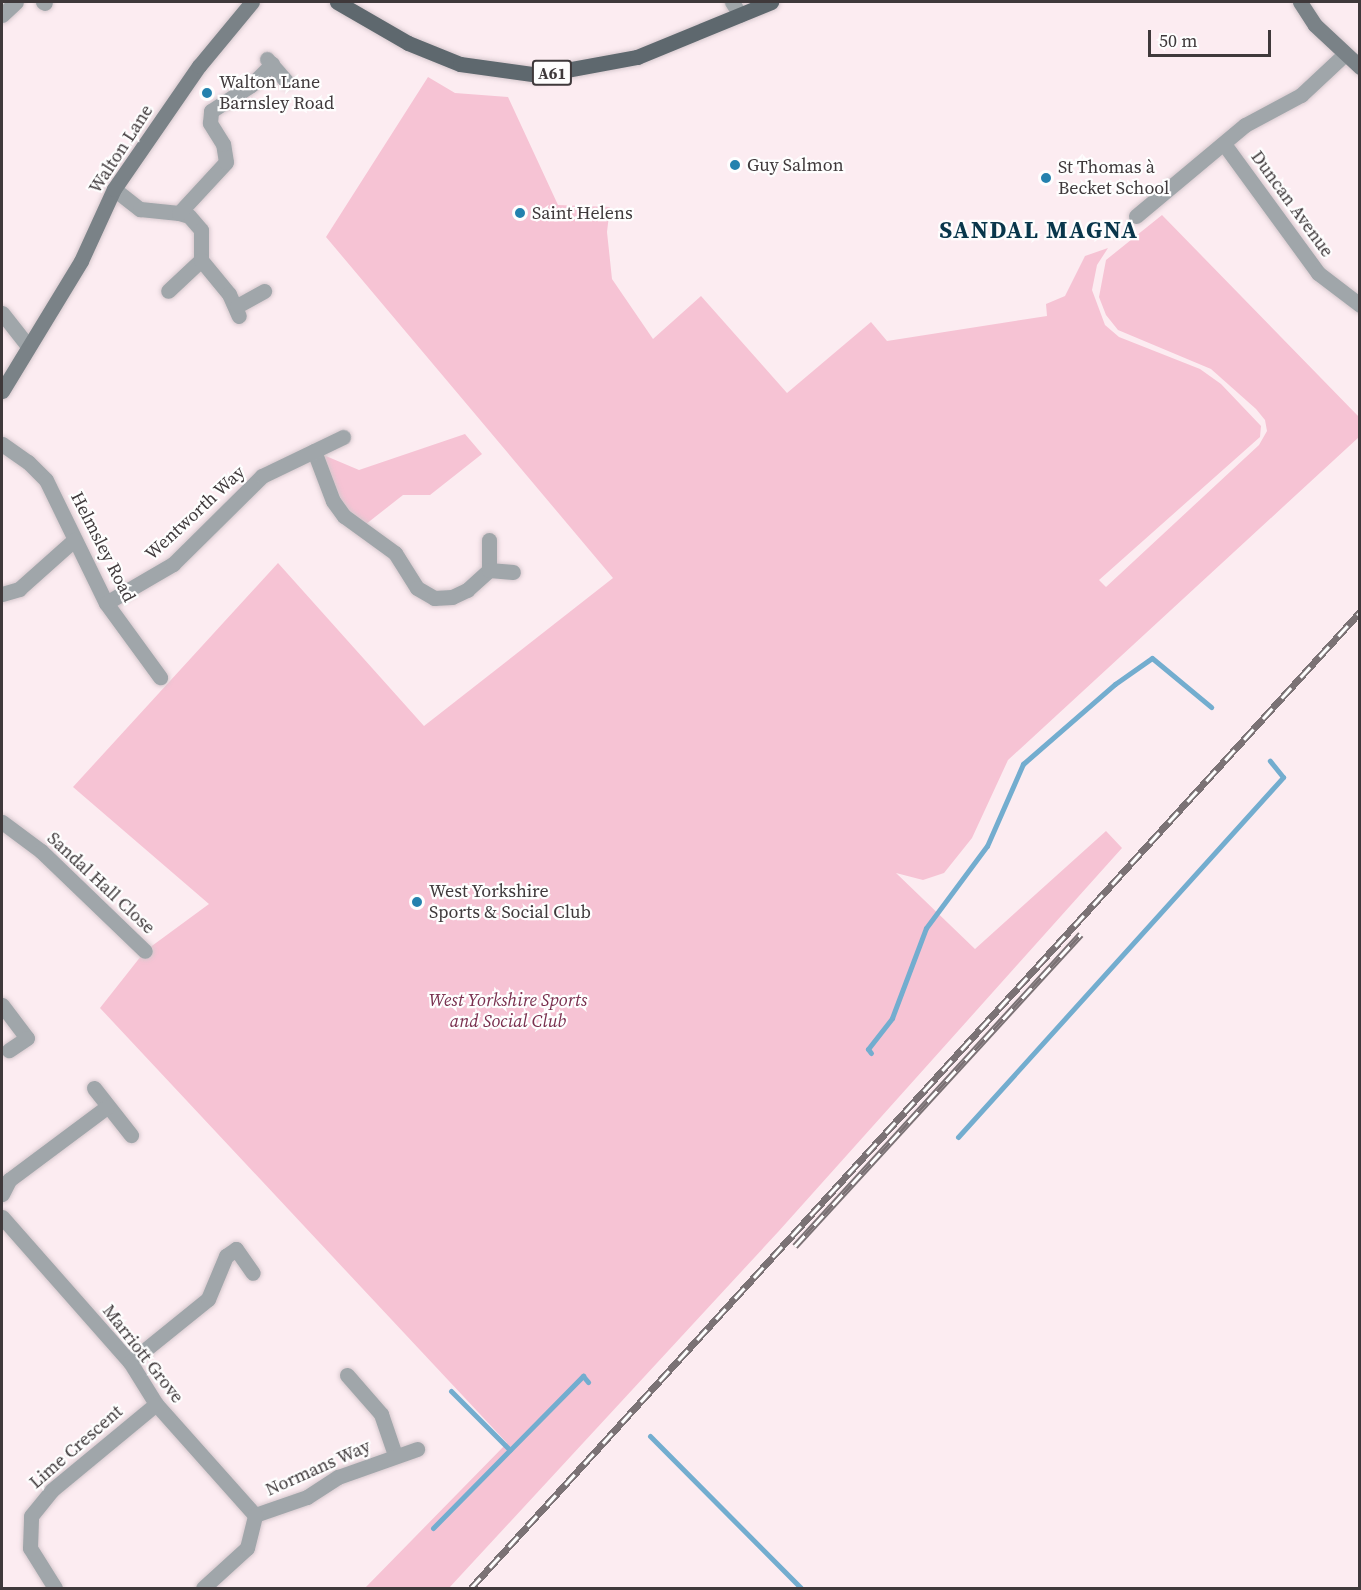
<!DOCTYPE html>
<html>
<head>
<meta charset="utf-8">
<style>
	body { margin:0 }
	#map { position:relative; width:1361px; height:1590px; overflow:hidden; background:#fcecf1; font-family:"Source Serif 4",serif }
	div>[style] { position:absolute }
	.green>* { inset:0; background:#f6c3d4 }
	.stream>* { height:5px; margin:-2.5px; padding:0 2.5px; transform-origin:2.5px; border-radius:2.5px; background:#73adcf }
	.roads { filter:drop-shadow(0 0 2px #d6c8cd) drop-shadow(0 0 2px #d6c8cd) }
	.street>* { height:15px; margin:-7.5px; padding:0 7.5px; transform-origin:7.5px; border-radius:7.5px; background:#a0a6aa }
	.secondary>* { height:15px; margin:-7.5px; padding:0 7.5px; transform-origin:7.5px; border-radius:7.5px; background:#7a8287 }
	.primary>* { height:15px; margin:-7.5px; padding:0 7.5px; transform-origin:7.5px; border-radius:7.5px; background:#5e686e }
	.rail>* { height:7px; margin-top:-3.5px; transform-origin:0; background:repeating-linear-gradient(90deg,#fefefe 0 14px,#7b7275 0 28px); box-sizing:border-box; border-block:2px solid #7b7275 }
	.dots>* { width:16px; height:16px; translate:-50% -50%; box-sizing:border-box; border:3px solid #fefefe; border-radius:50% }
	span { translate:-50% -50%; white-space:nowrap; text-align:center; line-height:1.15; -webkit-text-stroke:4.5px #fefefe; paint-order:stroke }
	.shield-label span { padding:2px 4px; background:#fefefe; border:2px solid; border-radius:4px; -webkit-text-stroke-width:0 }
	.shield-label { font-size:16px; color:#3f393b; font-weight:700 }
	.poi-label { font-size:18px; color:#3f393b }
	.left { translate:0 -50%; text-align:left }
	.street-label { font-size:18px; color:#3f393b }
	.park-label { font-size:18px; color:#792f4e; font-style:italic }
	.district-label { font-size:24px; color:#09364b; font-weight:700; letter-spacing:1.5px }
	.frame { position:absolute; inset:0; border:3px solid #3f393b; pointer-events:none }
	.scale { position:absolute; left:1148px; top:30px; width:123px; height:27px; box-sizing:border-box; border:3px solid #3f393b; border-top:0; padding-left:8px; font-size:18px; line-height:21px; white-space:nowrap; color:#3f393b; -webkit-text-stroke:4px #fefefe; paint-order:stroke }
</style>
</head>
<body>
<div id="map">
	<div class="green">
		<i style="clip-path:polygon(428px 77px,455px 93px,508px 97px,558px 205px,610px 207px,607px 232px,612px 279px,653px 339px,701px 296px,787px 393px,871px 322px,887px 341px,1047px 316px,1046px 304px,1065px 296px,1085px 256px,1108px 248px,1097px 265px,1092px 290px,1105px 325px,1119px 337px,1200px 369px,1221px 384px,1261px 426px,1260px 437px,1099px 580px,1106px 587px,1259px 445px,1267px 431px,1265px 420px,1256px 409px,1211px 369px,1118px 330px,1106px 315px,1099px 297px,1106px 260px,1162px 215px,1359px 417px,1359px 437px,1008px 760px,972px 838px,944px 873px,923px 880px,896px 873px,975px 949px,1106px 831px,1122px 848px,778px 1232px,449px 1588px,365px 1588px,507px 1443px,100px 1008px,145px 951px,209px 904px,73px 787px,278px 563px,424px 726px,613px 578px,326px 237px)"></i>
		<i style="clip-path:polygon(465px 434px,482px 454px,430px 495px,403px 495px,361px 528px,344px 516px,314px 451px,359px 470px)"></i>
	</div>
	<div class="stream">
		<i style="left:871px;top:1053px;width:5px;rotate:-127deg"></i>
		<i style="left:868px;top:1049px;width:39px;rotate:-52deg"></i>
		<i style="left:892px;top:1018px;width:96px;rotate:-69.3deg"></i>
		<i style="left:926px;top:928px;width:102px;rotate:-53.4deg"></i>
		<i style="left:987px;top:846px;width:90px;rotate:-66.3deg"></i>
		<i style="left:1023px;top:764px;width:122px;rotate:-41deg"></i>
		<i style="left:1115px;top:684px;width:45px;rotate:-35.1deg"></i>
		<i style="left:1152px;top:658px;width:77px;rotate:39.7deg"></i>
		<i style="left:958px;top:1137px;width:485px;rotate:-47.9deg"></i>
		<i style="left:1283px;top:777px;width:21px;rotate:-129deg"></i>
		<i style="left:451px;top:1391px;width:83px;rotate:45deg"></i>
		<i style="left:650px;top:1436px;width:214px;rotate:45.2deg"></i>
		<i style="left:433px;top:1528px;width:214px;rotate:-45.4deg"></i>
		<i style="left:583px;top:1376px;width:8px;rotate:50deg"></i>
	</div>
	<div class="roads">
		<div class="street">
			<i style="left:43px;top:2px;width:2px;rotate:27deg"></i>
			<i style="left:732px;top:2px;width:15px;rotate:58deg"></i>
			<i style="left:2px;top:15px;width:19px;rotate:-43deg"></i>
			<i style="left:267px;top:59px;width:29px;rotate:49deg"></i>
			<i style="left:1224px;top:144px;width:160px;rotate:53.9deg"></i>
			<i style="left:1318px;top:273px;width:53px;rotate:37.3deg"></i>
			<i style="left:114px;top:189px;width:33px;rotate:38deg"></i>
			<i style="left:140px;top:209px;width:39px;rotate:6deg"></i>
			<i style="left:179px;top:213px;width:10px;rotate:17deg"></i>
			<i style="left:189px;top:216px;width:18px;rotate:49deg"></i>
			<i style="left:201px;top:230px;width:30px;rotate:90deg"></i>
			<i style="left:201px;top:260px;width:45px;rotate:136.8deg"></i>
			<i style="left:179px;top:213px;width:69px;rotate:-47.3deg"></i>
			<i style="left:226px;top:162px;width:18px;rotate:-99deg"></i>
			<i style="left:223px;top:144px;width:25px;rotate:-122deg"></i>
			<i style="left:210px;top:123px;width:12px;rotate:-85deg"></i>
			<i style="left:211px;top:111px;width:48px;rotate:-33deg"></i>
			<i style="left:251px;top:85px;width:30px;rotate:-45deg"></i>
			<i style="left:1136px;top:216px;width:142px;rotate:-39.9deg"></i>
			<i style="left:1245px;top:125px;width:64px;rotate:-28.2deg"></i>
			<i style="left:1301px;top:95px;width:60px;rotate:-43deg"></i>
			<i style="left:201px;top:260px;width:44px;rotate:50.5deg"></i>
			<i style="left:229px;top:294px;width:24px;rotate:66deg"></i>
			<i style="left:237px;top:306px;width:31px;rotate:-29deg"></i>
			<i style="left:2px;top:313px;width:42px;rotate:51.8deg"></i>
			<i style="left:2px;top:444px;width:32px;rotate:35deg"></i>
			<i style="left:28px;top:462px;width:25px;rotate:45deg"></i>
			<i style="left:46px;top:480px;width:137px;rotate:64deg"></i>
			<i style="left:106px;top:603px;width:92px;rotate:53.9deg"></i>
			<i style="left:314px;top:451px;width:53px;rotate:69.2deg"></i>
			<i style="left:333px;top:501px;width:19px;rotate:54deg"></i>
			<i style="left:344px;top:516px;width:63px;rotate:36deg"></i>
			<i style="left:395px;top:553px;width:41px;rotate:57.8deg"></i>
			<i style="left:417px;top:588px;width:20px;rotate:30deg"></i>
			<i style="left:434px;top:598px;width:18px;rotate:-3deg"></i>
			<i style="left:452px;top:597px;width:17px;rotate:-25deg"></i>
			<i style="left:467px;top:590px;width:30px;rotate:-42deg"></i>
			<i style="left:489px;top:540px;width:30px;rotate:90deg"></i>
			<i style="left:489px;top:570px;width:24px;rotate:5deg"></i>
			<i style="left:2px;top:594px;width:18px;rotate:-16deg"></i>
			<i style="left:19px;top:589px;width:74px;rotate:-41.7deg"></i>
			<i style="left:106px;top:603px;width:78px;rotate:-30.2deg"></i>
			<i style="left:173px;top:564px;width:125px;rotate:-44.7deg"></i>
			<i style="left:262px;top:476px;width:90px;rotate:-25.7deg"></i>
			<i style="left:2px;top:822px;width:49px;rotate:36.6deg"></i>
			<i style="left:41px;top:851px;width:144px;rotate:43.9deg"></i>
			<i style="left:2px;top:1005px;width:41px;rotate:52.9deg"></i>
			<i style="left:27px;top:1038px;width:22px;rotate:146deg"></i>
			<i style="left:94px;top:1088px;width:60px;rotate:51.8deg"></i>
			<i style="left:2px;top:1194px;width:16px;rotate:-63deg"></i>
			<i style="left:9px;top:1180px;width:122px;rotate:-36.7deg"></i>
			<i style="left:2px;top:1217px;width:193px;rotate:48.6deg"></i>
			<i style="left:130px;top:1362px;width:49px;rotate:58.2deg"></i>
			<i style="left:156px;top:1404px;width:149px;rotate:48.3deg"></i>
			<i style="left:130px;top:1362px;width:100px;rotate:-38.9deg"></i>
			<i style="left:208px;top:1299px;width:47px;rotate:-67.3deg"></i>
			<i style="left:226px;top:1256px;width:12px;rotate:-35deg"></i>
			<i style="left:236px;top:1249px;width:29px;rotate:55deg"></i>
			<i style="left:347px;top:1375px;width:52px;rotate:48.9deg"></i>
			<i style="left:381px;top:1414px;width:43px;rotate:71.1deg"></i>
			<i style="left:255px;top:1515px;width:55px;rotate:-19.1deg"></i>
			<i style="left:307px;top:1497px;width:37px;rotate:-33deg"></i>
			<i style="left:338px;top:1477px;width:84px;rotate:-19.5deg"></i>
			<i style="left:55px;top:1588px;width:47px;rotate:-122deg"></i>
			<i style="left:30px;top:1548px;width:32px;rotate:-88deg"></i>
			<i style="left:31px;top:1516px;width:33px;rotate:-51deg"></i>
			<i style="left:52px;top:1490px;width:135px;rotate:-39.6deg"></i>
			<i style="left:203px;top:1588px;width:59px;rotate:-42.3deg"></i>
			<i style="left:247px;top:1548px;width:34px;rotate:-76deg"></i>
		</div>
		<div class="secondary">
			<i style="left:1300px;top:2px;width:27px;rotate:57deg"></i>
			<i style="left:1315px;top:25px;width:62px;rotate:43deg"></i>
			<i style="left:2px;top:391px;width:152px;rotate:-58.7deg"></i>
			<i style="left:81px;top:261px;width:79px;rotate:-65.4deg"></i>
			<i style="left:114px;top:189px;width:150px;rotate:-55.4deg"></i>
			<i style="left:199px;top:66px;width:83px;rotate:-50.4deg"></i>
		</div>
		<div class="primary">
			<i style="left:337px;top:2px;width:82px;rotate:30deg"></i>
			<i style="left:408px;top:43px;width:56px;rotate:22deg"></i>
			<i style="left:460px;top:64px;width:80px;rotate:7.9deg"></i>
			<i style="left:539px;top:75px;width:100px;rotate:-10.4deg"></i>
			<i style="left:637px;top:57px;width:145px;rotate:-22.3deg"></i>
		</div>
	</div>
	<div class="rail">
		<i style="left:795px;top:1246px;width:423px;rotate:-47.5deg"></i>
		<i style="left:471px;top:1588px;width:1320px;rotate:-47.67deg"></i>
	</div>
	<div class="dots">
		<i style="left:207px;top:93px;background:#2481ae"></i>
		<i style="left:735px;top:165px;background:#2481ae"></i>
		<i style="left:1046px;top:178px;background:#2481ae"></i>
		<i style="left:520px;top:213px;background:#2481ae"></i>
		<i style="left:417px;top:902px;background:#2481ae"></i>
	</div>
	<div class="shield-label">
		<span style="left:552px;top:73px">A61</span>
	</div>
	<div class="poi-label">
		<span class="left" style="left:219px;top:93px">Walton Lane<br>Barnsley Road</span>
		<span class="left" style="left:747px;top:165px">Guy Salmon</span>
		<span class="left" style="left:1058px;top:178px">St Thomas à<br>Becket School</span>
		<span class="left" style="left:532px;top:213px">Saint Helens</span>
		<span class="left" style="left:429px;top:902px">West Yorkshire<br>Sports &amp; Social Club</span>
	</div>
	<div class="street-label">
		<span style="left:121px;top:149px;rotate:-57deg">Walton Lane</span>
		<span style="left:1292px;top:204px;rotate:54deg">Duncan Avenue</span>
		<span style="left:195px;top:513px;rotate:-43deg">Wentworth Way</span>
		<span style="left:103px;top:547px;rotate:63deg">Helmsley Road</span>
		<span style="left:101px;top:883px;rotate:43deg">Sandal Hall Close</span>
		<span style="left:143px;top:1354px;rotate:52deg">Marriott Grove</span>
		<span style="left:76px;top:1447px;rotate:-41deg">Lime Crescent</span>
		<span style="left:318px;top:1468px;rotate:-24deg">Normans Way</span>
	</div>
	<div class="park-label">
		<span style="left:508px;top:1011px">West Yorkshire Sports<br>and Social Club</span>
	</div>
	<div class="district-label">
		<span style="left:1039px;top:230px">SANDAL MAGNA</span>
	</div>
	<div class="frame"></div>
	<div class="scale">50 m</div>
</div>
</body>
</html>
